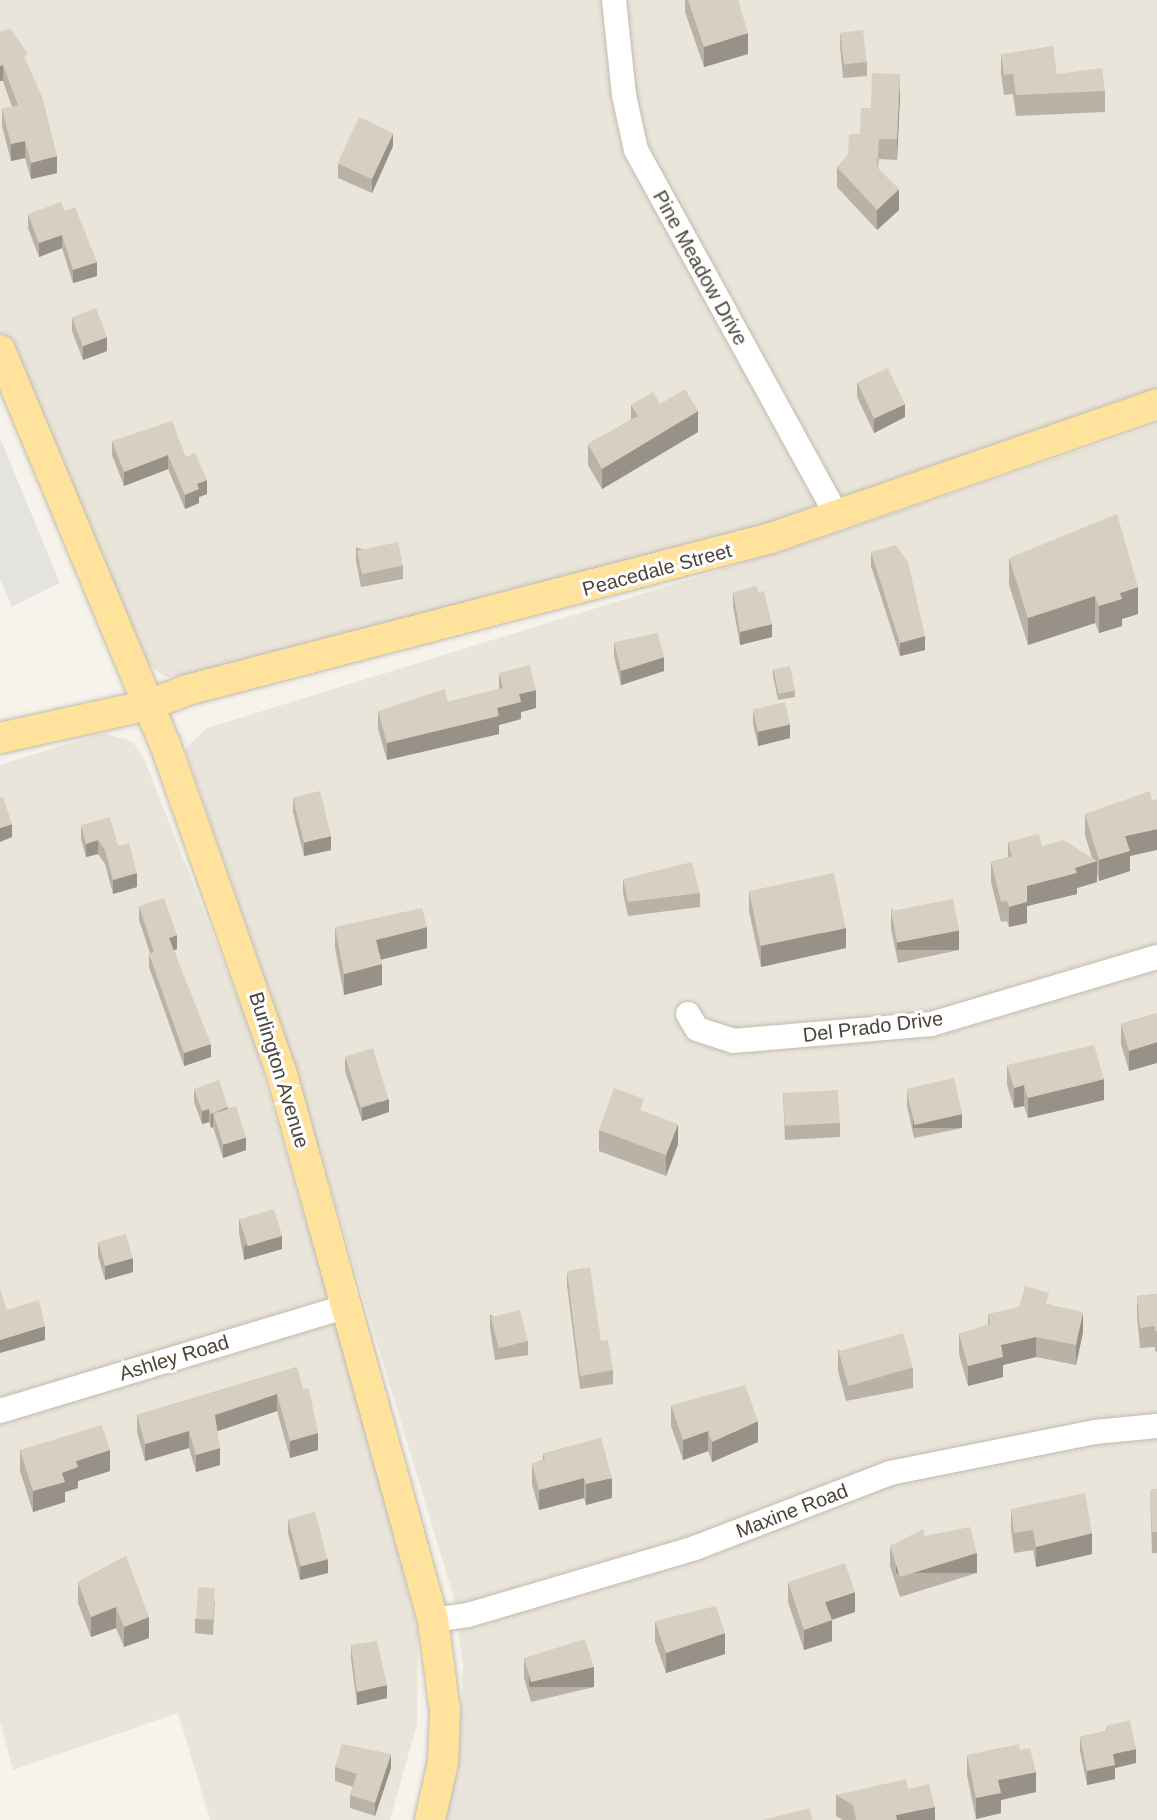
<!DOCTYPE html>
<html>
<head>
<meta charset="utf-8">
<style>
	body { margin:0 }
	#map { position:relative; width:1157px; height:1820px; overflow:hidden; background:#f6f3ec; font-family:Helvetica,sans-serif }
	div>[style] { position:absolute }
	.residential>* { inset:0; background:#eae5da }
	.parking>* { inset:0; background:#e5e3e0 }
	.roads { filter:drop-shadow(0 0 2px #c2bbae) drop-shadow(0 0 2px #c2bbae) }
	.minor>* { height:24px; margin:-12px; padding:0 12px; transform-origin:12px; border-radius:12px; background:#fff }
	.major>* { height:30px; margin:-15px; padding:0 15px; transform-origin:15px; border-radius:15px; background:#ffe39c }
	.wall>* { inset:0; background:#bab2a6 }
	.shaded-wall>* { inset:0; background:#979187; transform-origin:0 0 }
	.building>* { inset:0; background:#d8cfc1; transform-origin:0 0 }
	span { translate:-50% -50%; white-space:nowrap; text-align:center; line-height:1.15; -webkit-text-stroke:6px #fff; paint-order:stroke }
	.street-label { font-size:20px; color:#4b4439 }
</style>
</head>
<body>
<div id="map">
	<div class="residential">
		<i style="clip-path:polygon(0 0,1157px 0,1157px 393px,854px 501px,218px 671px,166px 677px,148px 664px,0 334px)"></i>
		<i style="clip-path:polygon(1157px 424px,1157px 1820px,441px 1820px,458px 1772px,463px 1665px,453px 1595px,287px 1043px,185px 749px,207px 728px,791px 548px)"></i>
		<i style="clip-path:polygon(102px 733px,132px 741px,144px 758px,253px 1038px,360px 1409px,418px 1630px,417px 1724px,390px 1820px,210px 1820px,178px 1713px,13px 1770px,0 1721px,0 765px)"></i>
	</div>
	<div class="parking">
		<i style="clip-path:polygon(0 438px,60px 583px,12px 607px,0 578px)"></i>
	</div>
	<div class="roads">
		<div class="minor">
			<i style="left:614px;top:0;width:96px;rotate:84deg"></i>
			<i style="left:624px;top:95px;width:56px;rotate:77.7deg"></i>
			<i style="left:636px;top:150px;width:420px;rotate:61.2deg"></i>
			<i style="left:688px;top:1014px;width:17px;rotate:59deg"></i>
			<i style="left:697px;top:1029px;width:38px;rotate:18deg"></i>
			<i style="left:733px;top:1041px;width:199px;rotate:-4.9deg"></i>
			<i style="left:931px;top:1024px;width:236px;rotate:-16.5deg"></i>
			<i style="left:0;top:1411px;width:363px;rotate:-16.8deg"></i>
			<i style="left:433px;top:1620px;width:35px;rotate:-8deg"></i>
			<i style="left:468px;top:1615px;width:237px;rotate:-16.4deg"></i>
			<i style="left:695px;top:1548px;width:209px;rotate:-21deg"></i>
			<i style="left:890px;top:1473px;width:209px;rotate:-11.3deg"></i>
			<i style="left:1095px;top:1432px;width:62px;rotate:-5.5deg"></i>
		</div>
		<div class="major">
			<i style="left:0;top:350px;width:427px;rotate:67.3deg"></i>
			<i style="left:165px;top:744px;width:347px;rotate:70.5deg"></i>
			<i style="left:281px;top:1071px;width:570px;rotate:74.52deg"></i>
			<i style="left:433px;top:1620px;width:92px;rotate:82.5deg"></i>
			<i style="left:445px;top:1711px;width:51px;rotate:92.2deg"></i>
			<i style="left:443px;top:1762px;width:59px;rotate:102.6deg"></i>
			<i style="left:0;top:738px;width:153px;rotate:-12.5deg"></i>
			<i style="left:149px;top:705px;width:41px;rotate:-21.5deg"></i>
			<i style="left:187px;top:690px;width:603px;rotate:-14.59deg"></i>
			<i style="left:771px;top:538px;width:409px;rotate:-19.1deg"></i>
		</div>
	</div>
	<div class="wall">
		<i style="clip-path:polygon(685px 0,738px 0,748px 54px,704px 67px,685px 12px)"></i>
		<i style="clip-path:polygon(0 32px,28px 65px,57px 173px,31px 179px,25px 158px,11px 161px,2px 126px,2px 109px,12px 107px,3px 81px)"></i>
		<i style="clip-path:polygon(840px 33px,867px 62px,867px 76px,843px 78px,840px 46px)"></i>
		<i style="clip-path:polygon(1001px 54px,1105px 91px,1105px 112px,1016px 116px,1013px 94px,1004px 95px,1001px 74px)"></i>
		<i style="clip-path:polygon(900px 95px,897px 160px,879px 159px,878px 168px,899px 210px,877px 230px,837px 187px,837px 167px,848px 155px,860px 134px,871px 108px)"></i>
		<i style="clip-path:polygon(393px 146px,372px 193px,338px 178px,338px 164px)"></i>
		<i style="clip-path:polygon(65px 211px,97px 276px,73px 283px,62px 248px,39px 257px,28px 228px,28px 214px)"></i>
		<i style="clip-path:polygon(72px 318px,107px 351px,83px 360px,72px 331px)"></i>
		<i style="clip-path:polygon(857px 383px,905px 417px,874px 433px,857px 397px)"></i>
		<i style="clip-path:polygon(660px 404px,698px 432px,602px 489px,588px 465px,588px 444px,631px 420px,631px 405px)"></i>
		<i style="clip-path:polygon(112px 441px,186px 457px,207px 494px,199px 497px,199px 503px,185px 509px,168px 469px,124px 486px,112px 455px)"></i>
		<i style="clip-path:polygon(356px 547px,403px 565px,403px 579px,361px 587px,356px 561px)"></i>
		<i style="clip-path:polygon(871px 552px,925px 650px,900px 656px,871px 566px)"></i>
		<i style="clip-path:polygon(1009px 558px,1138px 614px,1122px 619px,1122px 626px,1099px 633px,1095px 623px,1028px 645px,1009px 585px)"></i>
		<i style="clip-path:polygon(733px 592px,772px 637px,740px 645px,733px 606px)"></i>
		<i style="clip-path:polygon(614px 642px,664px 671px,621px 685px,614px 656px)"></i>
		<i style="clip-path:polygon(773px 669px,795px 690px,795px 697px,778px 700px,773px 676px)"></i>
		<i style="clip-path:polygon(499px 673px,536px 708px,521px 712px,521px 719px,499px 725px,499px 734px,387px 760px,378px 729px,378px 711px,448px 702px,499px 689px)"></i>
		<i style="clip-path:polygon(753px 711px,790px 738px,758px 746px,753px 724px)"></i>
		<i style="clip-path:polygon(293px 798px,331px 850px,304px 856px,293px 812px)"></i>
		<i style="clip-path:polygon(1085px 814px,1130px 856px,1130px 871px,1099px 881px,1097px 873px,1097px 882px,1077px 888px,1077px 894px,1027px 906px,1027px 923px,1009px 927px,1007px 921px,1001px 922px,991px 882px,991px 862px,1008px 857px,1008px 842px,1042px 846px,1092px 858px,1085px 835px)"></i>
		<i style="clip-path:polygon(81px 825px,118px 846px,137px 887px,113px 894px,105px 864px,98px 854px,86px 857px,81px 839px)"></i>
		<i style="clip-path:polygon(623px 879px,700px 893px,700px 907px,628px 916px,623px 893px)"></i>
		<i style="clip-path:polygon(749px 891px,846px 948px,761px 967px,749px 911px)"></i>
		<i style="clip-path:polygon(139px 906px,177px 949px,174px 950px,211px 1057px,184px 1066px,149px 967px,149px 954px,150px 953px,139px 920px)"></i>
		<i style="clip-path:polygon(891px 909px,959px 950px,898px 963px,891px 929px)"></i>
		<i style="clip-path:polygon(335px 927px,427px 948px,381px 959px,382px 985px,344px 995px,335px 948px)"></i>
		<i style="clip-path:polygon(1157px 1013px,1129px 1071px,1121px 1044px,1121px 1024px)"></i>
		<i style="clip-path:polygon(345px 1057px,389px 1112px,362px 1121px,345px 1071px)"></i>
		<i style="clip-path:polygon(1007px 1065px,1104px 1100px,1028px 1118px,1024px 1106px,1014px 1108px,1007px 1085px)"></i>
		<i style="clip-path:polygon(194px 1089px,228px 1109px,246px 1150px,223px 1158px,213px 1127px,211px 1128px,209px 1122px,202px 1124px,194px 1102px)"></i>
		<i style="clip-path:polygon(783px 1092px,840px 1123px,840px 1137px,785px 1140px)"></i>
		<i style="clip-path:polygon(907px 1092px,962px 1128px,914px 1138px,907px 1106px)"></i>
		<i style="clip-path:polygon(599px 1130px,678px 1144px,666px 1176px,599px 1151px)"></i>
		<i style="clip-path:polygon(239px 1219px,282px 1249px,244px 1260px,239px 1233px)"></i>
		<i style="clip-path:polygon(98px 1242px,133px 1272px,105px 1280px,98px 1256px)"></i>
		<i style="clip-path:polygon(567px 1271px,601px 1341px,613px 1370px,613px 1384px,580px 1389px,567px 1285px)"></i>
		<i style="clip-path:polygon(1157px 1294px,1157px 1351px,1155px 1352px,1155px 1347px,1140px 1348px,1137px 1316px,1137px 1296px)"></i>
		<i style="clip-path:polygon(1049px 1304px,1083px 1332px,1076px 1365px,1036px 1357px,1003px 1365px,1003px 1377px,968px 1386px,959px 1354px,959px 1334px,988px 1325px,988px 1314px)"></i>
		<i style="clip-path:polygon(490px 1314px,528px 1341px,528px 1355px,495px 1360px,490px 1328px)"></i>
		<i style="clip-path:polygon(838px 1350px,913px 1368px,913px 1388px,846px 1401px,838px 1371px)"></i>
		<i style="clip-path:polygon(297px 1367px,318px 1450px,290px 1458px,277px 1411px,217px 1431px,220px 1465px,196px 1472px,189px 1448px,145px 1461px,137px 1432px,137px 1415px)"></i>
		<i style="clip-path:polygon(671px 1405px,758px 1442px,712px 1462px,708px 1451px,683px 1460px,671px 1426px)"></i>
		<i style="clip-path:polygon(601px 1438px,612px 1498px,586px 1505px,584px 1498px,539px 1510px,532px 1484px,532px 1464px,543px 1460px,543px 1454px)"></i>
		<i style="clip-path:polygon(20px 1450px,110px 1471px,78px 1481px,78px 1488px,65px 1492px,65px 1502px,33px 1512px,20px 1471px)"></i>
		<i style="clip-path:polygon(1157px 1489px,1157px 1553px,1152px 1553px,1150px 1490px)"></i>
		<i style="clip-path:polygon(1011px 1509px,1092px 1554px,1036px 1567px,1033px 1550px,1014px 1553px,1011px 1529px)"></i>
		<i style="clip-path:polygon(288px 1519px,328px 1573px,300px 1580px,288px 1533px)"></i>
		<i style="clip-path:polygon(925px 1536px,977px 1573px,900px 1597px,890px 1566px,890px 1546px)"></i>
		<i style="clip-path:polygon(126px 1556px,149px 1638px,124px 1647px,116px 1628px,91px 1637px,78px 1603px,78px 1582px)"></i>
		<i style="clip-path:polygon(788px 1582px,855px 1612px,831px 1620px,832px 1641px,804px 1650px,788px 1602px)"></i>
		<i style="clip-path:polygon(215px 1601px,213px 1635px,195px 1633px,195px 1619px)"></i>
		<i style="clip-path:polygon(655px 1621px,725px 1654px,666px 1673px,655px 1641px)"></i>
		<i style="clip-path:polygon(351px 1645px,387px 1698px,357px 1705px,351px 1659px)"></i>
		<i style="clip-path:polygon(524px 1658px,594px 1687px,531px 1702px,524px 1678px)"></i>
		<i style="clip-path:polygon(1106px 1726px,1136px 1763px,1115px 1768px,1115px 1779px,1087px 1785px,1080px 1751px,1080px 1737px,1106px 1731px)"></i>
		<i style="clip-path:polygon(1020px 1750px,1036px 1792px,1001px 1800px,1001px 1813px,976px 1819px,967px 1775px,967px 1755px)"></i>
		<i style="clip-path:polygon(335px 1767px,391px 1768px,375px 1816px,350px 1808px,350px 1795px,353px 1787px,335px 1781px)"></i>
		<i style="clip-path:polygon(908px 1789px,935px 1820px,843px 1820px,836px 1816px,836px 1795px)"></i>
	</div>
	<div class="shaded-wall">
		<i style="clip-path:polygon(748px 33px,748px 54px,704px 67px,704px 47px)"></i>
		<i style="left:3px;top:65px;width:16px;height:3px;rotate:90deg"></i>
		<i style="clip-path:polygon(900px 74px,900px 95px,897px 160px,897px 139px)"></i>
		<i style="clip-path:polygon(393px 133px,393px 146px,372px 193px,372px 179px)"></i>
		<i style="clip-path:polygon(25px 141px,25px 158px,11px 161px,11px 144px)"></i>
		<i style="clip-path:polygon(57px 156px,57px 173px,31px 179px,31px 163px)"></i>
		<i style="clip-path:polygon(899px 189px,899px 210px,877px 230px,877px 210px)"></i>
		<i style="clip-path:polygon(62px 235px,62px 248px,39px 257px,39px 243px)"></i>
		<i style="clip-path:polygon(97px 262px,97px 276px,73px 283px,73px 270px)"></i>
		<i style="clip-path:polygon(107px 337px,107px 351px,83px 360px,83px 346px)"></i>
		<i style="clip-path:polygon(905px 404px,905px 417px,874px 433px,874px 419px)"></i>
		<i style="clip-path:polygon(698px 411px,698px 432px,602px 489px,602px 469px)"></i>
		<i style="clip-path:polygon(168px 455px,168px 469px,124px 486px,124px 472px)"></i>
		<i style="clip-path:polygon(207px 480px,207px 494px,199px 497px,199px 503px,185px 509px,185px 495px,197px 484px)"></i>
		<i style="clip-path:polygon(1138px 587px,1138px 614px,1122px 619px,1122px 626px,1099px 633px,1099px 606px,1120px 593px)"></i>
		<i style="clip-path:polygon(1095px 596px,1095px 623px,1028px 645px,1028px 618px)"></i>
		<i style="clip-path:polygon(772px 624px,772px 637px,740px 645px,740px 632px)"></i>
		<i style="clip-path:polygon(925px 636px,925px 650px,900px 656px,900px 643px)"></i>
		<i style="clip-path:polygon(664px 657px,664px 671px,621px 685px,621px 671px)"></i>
		<i style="clip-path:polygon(536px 690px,536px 708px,521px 712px,521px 719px,499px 725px,499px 734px,387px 760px,387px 743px,519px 694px)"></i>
		<i style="clip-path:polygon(790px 724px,790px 738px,758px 746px,758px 732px)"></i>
		<i style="clip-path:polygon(12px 824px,12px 837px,0 842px,0 828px)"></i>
		<i style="clip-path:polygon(1157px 829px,1157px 850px,1130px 856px,1130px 871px,1099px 881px,1099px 860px,1125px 836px)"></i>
		<i style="clip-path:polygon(331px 836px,331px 850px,304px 856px,304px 843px)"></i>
		<i style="clip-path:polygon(98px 840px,98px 854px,86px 857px,86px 844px)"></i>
		<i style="clip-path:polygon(1097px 861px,1097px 882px,1077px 888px,1077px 894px,1027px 906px,1027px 923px,1009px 927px,1009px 907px,1027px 886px,1075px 868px)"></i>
		<i style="clip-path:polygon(137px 873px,137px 887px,113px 894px,113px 880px)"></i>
		<i style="clip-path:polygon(427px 927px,427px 948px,376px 961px,376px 940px)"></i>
		<i style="clip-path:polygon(846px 928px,846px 948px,761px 967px,761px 946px)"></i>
		<i style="left:959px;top:930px;width:20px;height:62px;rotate:90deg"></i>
		<i style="clip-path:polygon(177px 935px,177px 949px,169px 952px,169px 938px)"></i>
		<i style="clip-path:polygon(382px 964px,382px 985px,344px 995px,344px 974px)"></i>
		<i style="clip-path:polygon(1157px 1042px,1157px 1063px,1129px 1071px,1129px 1051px)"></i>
		<i style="clip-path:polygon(211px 1044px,211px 1057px,184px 1066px,184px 1053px)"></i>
		<i style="clip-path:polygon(1104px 1079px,1104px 1100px,1028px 1118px,1028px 1098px)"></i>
		<i style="clip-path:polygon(1024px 1085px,1024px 1106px,1014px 1108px,1014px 1088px)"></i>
		<i style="clip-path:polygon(389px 1099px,389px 1112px,362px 1121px,362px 1108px)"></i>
		<i style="clip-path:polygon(228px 1107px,228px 1121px,213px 1114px,213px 1127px,211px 1128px,211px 1114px)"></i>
		<i style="clip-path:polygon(209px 1109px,209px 1122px,202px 1124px,202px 1111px)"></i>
		<i style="left:962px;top:1114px;width:14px;height:49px;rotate:90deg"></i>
		<i style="clip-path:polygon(678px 1124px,678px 1144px,666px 1176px,666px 1155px)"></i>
		<i style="clip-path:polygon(246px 1137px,246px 1150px,223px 1158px,223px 1144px)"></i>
		<i style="clip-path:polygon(282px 1236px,282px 1249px,244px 1260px,244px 1246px)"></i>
		<i style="clip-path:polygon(133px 1258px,133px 1272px,105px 1280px,105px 1266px)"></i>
		<i style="clip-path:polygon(1083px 1312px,1083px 1332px,1076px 1365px,1076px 1345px)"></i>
		<i style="clip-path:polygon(45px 1326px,45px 1340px,0 1353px,0 1340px)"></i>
		<i style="clip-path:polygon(1036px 1337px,1036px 1357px,1003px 1365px,1003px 1377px,968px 1386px,968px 1366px,1001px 1345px)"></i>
		<i style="clip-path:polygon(277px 1394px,277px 1411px,215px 1432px,215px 1415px)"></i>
		<i style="clip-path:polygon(758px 1421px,758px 1442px,712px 1462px,712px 1442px)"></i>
		<i style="clip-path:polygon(189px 1431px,189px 1448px,145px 1461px,145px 1444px)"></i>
		<i style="clip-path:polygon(708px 1431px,708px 1451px,683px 1460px,683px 1440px)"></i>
		<i style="clip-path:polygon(318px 1433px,318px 1450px,290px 1458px,290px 1441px)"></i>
		<i style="clip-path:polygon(220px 1448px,220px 1465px,196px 1472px,196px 1455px)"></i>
		<i style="clip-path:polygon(110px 1450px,110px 1471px,78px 1481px,78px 1488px,65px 1492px,65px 1502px,33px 1512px,33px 1491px,62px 1473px,76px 1461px)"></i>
		<i style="clip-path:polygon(584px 1478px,584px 1498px,539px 1510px,539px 1490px)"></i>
		<i style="clip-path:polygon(612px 1478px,612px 1498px,586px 1505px,586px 1484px)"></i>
		<i style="clip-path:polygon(1092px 1533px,1092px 1554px,1036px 1567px,1036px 1547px)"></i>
		<i style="left:977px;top:1553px;width:20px;height:81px;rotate:90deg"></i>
		<i style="clip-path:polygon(328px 1559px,328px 1573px,300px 1580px,300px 1566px)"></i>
		<i style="clip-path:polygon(855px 1592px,855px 1612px,825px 1622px,825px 1602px)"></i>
		<i style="clip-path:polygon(116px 1607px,116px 1628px,91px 1637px,91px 1617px)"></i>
		<i style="clip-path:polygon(149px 1617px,149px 1638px,124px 1647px,124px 1627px)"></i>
		<i style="clip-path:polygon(832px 1620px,832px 1641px,804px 1650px,804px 1630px)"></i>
		<i style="clip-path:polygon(725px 1633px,725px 1654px,666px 1673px,666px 1653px)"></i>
		<i style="left:594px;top:1667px;width:20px;height:65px;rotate:90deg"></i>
		<i style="clip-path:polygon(387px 1685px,387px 1698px,357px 1705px,357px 1692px)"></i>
		<i style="clip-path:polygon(1136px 1749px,1136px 1763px,1115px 1768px,1115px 1779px,1087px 1785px,1087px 1771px,1113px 1754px)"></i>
		<i style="clip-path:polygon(391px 1754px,391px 1768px,375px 1816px,375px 1803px)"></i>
		<i style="clip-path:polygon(1036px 1772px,1036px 1792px,1001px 1800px,1001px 1813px,976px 1819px,976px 1798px,998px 1780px)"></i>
		<i style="clip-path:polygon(935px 1807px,935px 1820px,896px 1820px,896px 1815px)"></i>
	</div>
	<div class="building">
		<i style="clip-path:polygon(688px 0,738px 0,748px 33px,704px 47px)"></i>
		<i style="clip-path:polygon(10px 28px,28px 54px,24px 56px,43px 99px,57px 156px,31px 163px,25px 141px,11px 144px,2px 109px,18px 105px,3px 65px,0 66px,0 32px)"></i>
		<i style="left:863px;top:30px;width:32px;height:23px;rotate:83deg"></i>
		<i style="clip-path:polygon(1053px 46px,1057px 74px,1102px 68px,1105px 91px,1016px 95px,1013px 74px,1004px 75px,1001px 54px)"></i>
		<i style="clip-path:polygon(872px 73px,900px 74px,897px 139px,879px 139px,877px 167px,899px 189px,877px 210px,837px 167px,848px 155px,849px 134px,860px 134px,861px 108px,871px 108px)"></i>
		<i style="left:359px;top:117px;width:38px;height:51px;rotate:25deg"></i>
		<i style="clip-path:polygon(61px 202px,65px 211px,75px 207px,97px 262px,73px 270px,62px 235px,39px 243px,28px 214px)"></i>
		<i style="left:96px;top:308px;width:31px;height:26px;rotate:69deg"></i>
		<i style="left:888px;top:368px;width:40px;height:34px;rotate:65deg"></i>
		<i style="clip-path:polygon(685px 389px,698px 411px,602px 469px,588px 444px,638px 416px,631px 405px,653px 392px,660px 404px)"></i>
		<i style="clip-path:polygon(172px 421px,186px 457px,195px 453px,207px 480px,197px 484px,199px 489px,185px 495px,168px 455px,124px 472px,112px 441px)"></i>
		<i style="clip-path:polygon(1117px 514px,1138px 587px,1120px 593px,1122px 599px,1099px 606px,1095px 596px,1028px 618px,1009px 558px)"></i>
		<i style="left:398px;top:542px;width:24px;height:42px;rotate:78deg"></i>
		<i style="clip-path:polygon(896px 545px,908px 562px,925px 636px,900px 643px,871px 552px)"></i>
		<i style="clip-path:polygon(757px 586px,758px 592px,764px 591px,772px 624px,740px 632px,733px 592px)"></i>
		<i style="clip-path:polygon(658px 633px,664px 657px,621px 671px,614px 642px)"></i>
		<i style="clip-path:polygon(530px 665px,536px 690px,519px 694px,521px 702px,497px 708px,499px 716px,387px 743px,378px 711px,445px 689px,448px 702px,503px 688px,499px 673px)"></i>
		<i style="left:790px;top:666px;width:25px;height:17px;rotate:78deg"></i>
		<i style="left:785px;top:702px;width:23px;height:33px;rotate:77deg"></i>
		<i style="left:320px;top:791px;width:46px;height:28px;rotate:76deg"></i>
		<i style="clip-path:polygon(1150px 791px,1152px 801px,1157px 799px,1157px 829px,1125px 836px,1130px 851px,1099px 860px,1085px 814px)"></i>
		<i style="clip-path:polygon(3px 797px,12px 824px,0 828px,0 798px)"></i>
		<i style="clip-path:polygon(110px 817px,118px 846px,129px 843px,137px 873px,113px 880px,105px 850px,98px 840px,86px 844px,81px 825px)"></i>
		<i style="clip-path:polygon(1039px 834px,1042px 846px,1064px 840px,1097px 861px,1075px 868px,1077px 873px,1027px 886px,1027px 902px,1009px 907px,1007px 901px,1001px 902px,991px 862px,1012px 856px,1008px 842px)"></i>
		<i style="clip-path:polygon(692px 862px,700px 893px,628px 902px,623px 879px)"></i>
		<i style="left:834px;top:873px;width:56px;height:87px;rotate:78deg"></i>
		<i style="clip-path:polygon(164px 898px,177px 935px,169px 938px,211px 1044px,184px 1053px,149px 954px,154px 952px,139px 906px)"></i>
		<i style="left:953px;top:899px;width:32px;height:63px;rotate:79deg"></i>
		<i style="clip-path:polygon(422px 908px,427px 927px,376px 940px,382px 964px,344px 974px,335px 927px)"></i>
		<i style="clip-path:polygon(1157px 1013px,1157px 1042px,1129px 1051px,1121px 1024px)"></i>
		<i style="clip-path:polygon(1094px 1045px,1104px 1079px,1028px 1098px,1024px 1085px,1014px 1088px,1007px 1065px)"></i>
		<i style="left:373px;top:1048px;width:53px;height:29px;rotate:73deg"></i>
		<i style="left:954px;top:1078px;width:37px;height:49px;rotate:77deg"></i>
		<i style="clip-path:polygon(219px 1080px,228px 1107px,211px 1114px,209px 1109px,202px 1111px,194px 1089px)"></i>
		<i style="clip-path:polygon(614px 1088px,644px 1099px,640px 1110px,678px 1124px,666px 1155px,599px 1130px)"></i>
		<i style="left:838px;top:1090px;width:33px;height:55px;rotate:87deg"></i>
		<i style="left:236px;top:1106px;width:33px;height:24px;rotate:72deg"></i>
		<i style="left:274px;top:1209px;width:28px;height:36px;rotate:73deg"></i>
		<i style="left:126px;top:1234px;width:25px;height:29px;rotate:74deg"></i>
		<i style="clip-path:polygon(590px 1267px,601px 1341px,608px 1340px,613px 1370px,580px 1376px,567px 1271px)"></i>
		<i style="clip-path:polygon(1025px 1286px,1049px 1293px,1046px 1304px,1083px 1312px,1076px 1345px,1036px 1337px,1001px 1345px,1003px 1357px,968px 1366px,959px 1334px,990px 1324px,988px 1314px,1019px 1307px)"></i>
		<i style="clip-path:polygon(0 1289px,7px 1310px,39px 1300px,45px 1326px,0 1340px)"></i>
		<i style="clip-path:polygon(1157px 1294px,1157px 1331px,1155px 1331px,1155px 1326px,1140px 1328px,1137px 1296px)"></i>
		<i style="left:520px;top:1310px;width:32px;height:30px;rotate:76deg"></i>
		<i style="left:903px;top:1333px;width:36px;height:67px;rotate:74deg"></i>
		<i style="clip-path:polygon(297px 1367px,303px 1389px,309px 1388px,318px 1433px,290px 1441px,277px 1394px,215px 1415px,220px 1448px,196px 1455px,189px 1431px,145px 1444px,137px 1415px)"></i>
		<i style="clip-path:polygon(745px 1385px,758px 1421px,712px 1442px,708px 1431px,683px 1440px,671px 1405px)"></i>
		<i style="clip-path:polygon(102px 1425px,110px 1450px,76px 1461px,78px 1467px,62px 1473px,65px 1482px,33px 1491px,20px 1450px)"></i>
		<i style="clip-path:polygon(601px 1438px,612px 1478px,586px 1484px,584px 1478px,539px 1490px,532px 1464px,545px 1460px,543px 1454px)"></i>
		<i style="clip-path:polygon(1157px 1489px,1157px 1532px,1152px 1532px,1150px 1490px)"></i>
		<i style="clip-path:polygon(1085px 1493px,1092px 1533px,1036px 1547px,1033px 1530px,1014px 1533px,1011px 1509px)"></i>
		<i style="left:315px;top:1512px;width:49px;height:28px;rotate:75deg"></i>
		<i style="clip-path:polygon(970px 1527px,977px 1553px,900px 1577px,890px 1546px,923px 1529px,925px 1536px)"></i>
		<i style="clip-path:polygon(126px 1556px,149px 1617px,124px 1627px,116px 1607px,91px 1617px,78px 1582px)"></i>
		<i style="clip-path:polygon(845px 1563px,855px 1592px,825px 1602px,832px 1620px,804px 1630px,788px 1582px)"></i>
		<i style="left:198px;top:1587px;width:17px;height:32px;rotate:3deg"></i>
		<i style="clip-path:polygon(716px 1606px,725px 1633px,666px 1653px,655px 1621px)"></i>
		<i style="clip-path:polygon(585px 1639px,594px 1667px,531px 1682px,524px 1658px)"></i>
		<i style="clip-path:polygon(377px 1641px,387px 1685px,357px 1692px,351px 1645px)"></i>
		<i style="clip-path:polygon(1130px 1720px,1136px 1749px,1113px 1754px,1115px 1765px,1087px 1771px,1080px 1737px,1107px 1731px,1106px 1726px)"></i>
		<i style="clip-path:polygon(342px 1744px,391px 1754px,375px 1803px,350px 1795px,357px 1774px,335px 1767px)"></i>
		<i style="clip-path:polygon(1019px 1744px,1020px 1750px,1030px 1748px,1036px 1772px,998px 1780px,1001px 1793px,976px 1798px,967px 1755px)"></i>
		<i style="clip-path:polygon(906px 1779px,908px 1789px,929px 1784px,935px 1807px,896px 1815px,897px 1820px,856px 1820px,853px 1805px,836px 1795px)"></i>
		<i style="clip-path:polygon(810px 1808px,812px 1820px,762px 1820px)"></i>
	</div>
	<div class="street-label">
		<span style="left:700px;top:268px;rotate:61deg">Pine Meadow Drive</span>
		<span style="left:657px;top:570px;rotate:-15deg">Peacedale Street</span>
		<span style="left:873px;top:1027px;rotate:-7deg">Del Prado Drive</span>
		<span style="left:279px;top:1070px;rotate:73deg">Burlington Avenue</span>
		<span style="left:174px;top:1358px;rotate:-17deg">Ashley Road</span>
		<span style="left:792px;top:1511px;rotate:-21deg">Maxine Road</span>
	</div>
</div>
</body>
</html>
